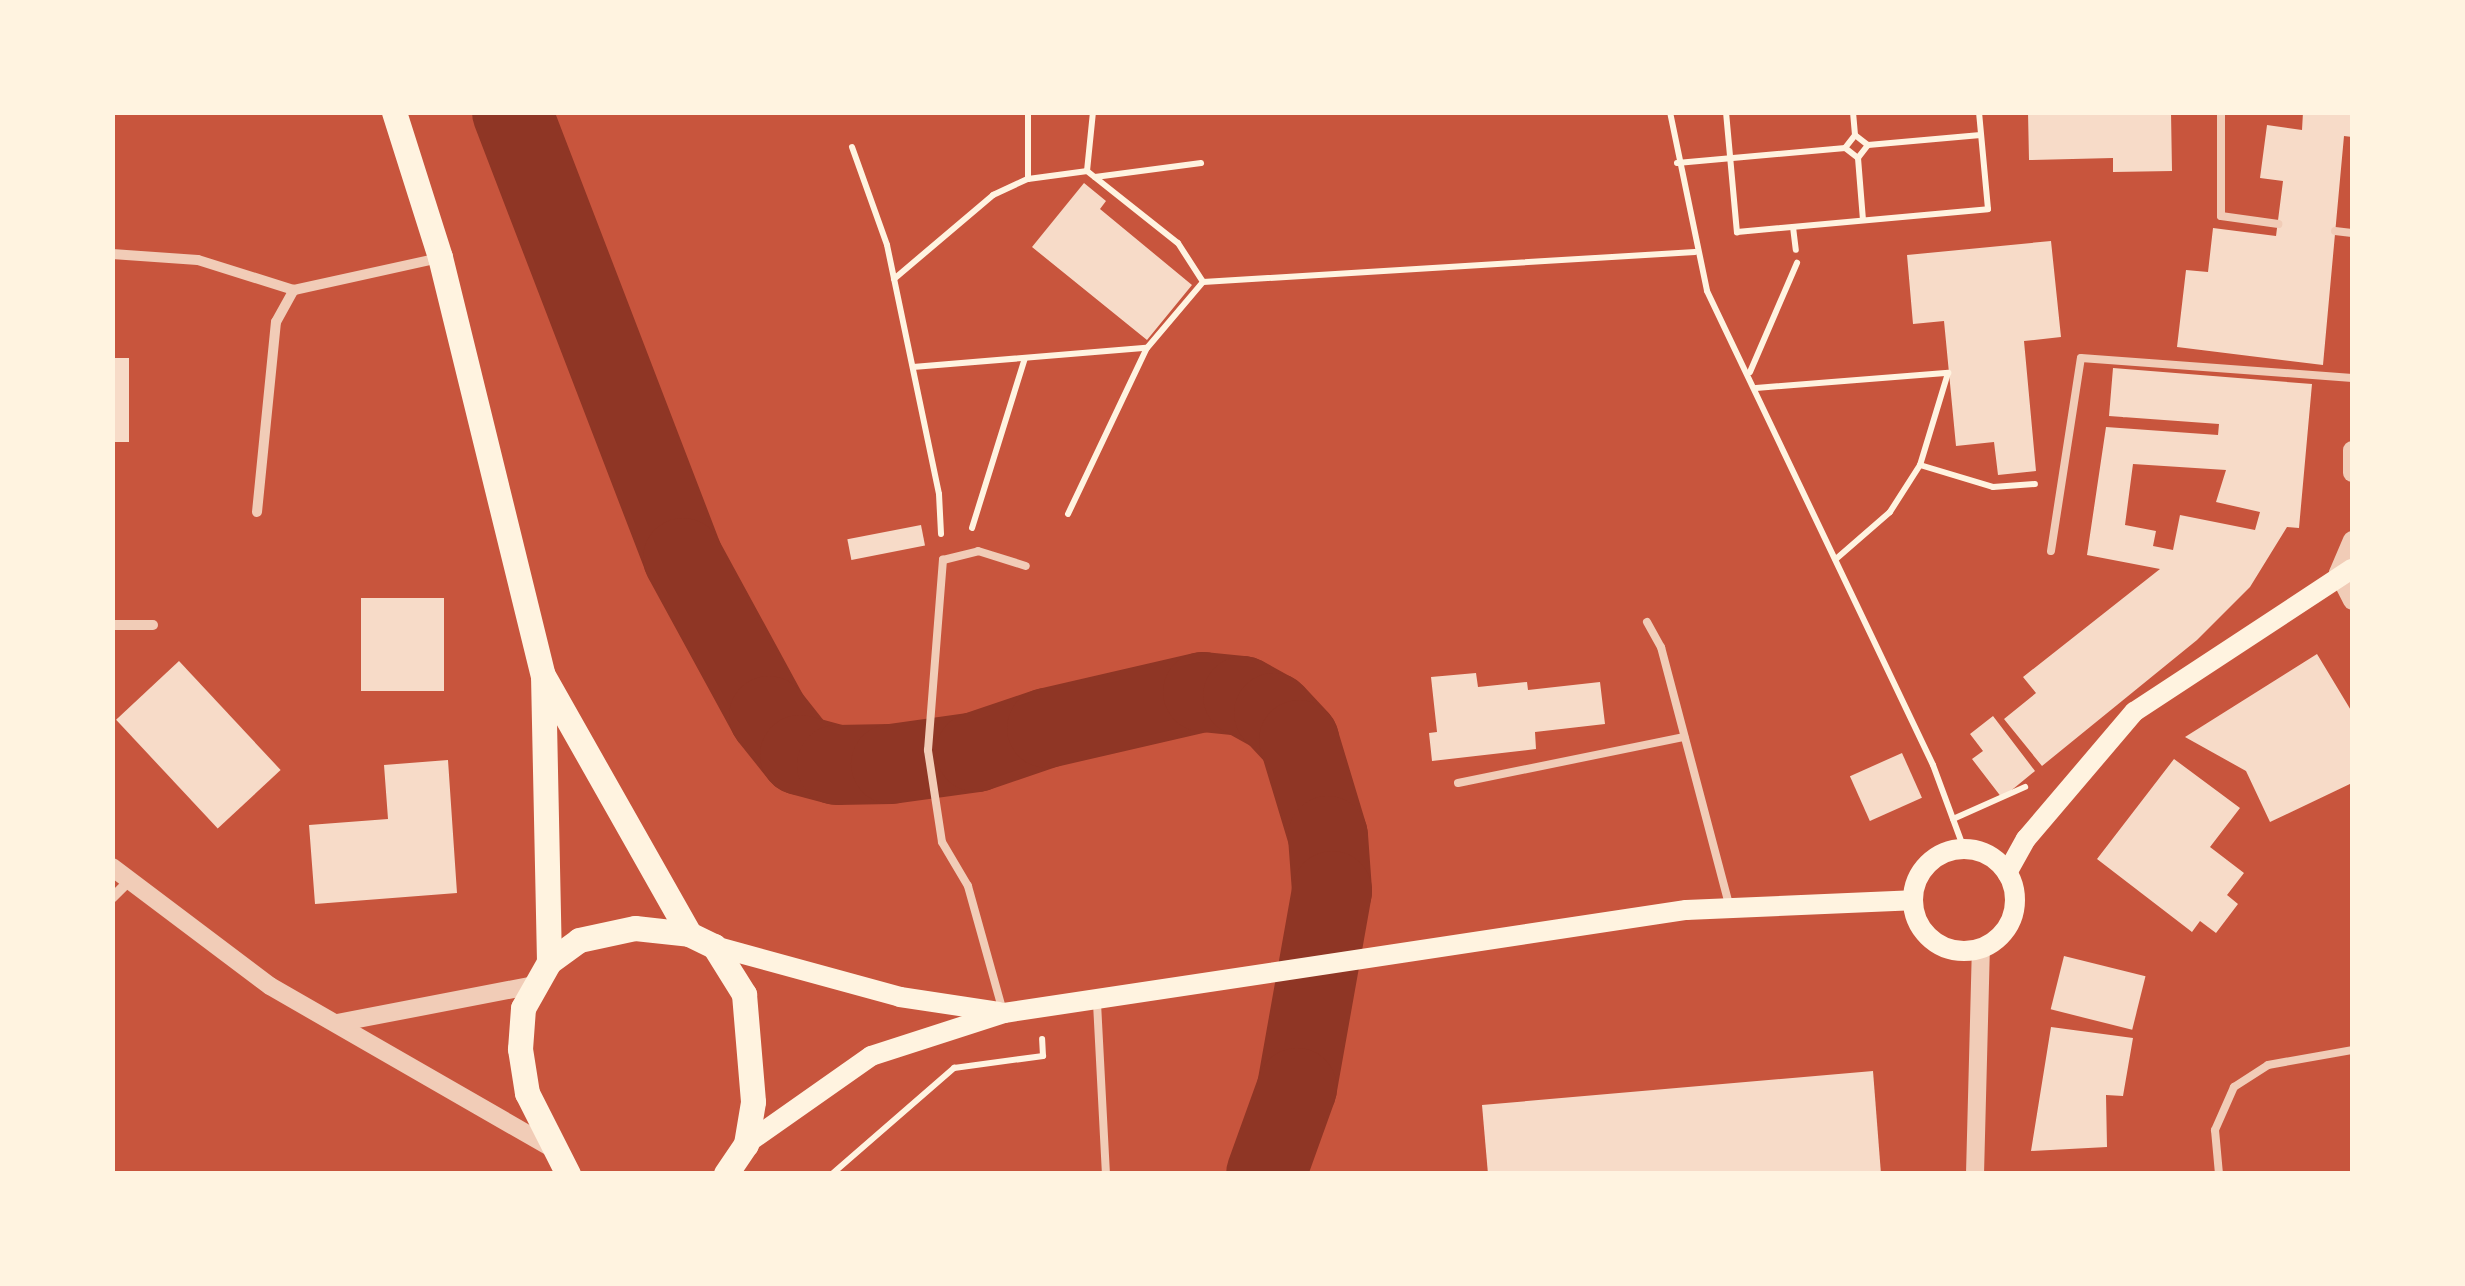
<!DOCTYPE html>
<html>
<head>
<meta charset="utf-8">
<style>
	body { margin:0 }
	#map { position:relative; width:2465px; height:1286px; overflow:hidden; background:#c8553d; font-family:"Space Grotesk",sans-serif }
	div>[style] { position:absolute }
	.river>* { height:80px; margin:-40px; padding:0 40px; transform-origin:40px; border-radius:40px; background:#8f3625 }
	.building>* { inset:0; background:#f7dbc8; transform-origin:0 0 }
	.path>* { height:6px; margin:-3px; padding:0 3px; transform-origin:3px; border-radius:3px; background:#fff3e0 }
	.service>* { height:8px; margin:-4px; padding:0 4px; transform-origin:4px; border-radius:4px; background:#f1ccb7 }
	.minor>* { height:10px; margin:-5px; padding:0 5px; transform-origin:5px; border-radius:5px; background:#f1ccb7 }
	.tertiary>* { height:18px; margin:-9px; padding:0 9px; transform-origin:9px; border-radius:9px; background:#f1ccb7 }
	.secondary>* { height:20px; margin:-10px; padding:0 10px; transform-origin:10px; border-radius:10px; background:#fff3e0 }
	.secondary>.ring { margin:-10px; padding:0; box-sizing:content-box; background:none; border:20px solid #fff3e0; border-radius:50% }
	.primary>* { height:25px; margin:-12.5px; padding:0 12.5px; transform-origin:12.5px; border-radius:12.5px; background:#fff3e0 }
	span { translate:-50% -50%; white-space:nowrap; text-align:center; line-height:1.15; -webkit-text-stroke:8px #fff3e0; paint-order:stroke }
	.frame { position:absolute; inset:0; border:115px solid #fff3e0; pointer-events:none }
</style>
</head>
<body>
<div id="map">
	<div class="river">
		<i style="left:512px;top:112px;width:478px;rotate:69deg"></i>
		<i style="left:683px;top:558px;width:180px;rotate:61.4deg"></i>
		<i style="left:769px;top:716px;width:50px;rotate:51.5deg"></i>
		<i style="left:800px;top:755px;width:38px;rotate:15deg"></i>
		<i style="left:837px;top:765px;width:54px;rotate:-1.1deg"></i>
		<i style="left:891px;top:764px;width:86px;rotate:-8deg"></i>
		<i style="left:976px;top:752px;width:75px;rotate:-18.7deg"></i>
		<i style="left:1047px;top:728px;width:160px;rotate:-13deg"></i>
		<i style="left:1203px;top:692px;width:40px;rotate:5.7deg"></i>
		<i style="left:1243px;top:696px;width:35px;rotate:29deg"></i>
		<i style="left:1274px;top:713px;width:37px;rotate:47deg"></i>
		<i style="left:1299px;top:740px;width:100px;rotate:73.2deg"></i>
		<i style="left:1328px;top:836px;width:55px;rotate:85.8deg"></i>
		<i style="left:1332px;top:891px;width:200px;rotate:100.1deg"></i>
		<i style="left:1297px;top:1088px;width:91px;rotate:109.8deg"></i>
	</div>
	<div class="building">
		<i style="clip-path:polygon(2028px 112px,2171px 112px,2172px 171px,2113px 172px,2113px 158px,2029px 160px)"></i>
		<i style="clip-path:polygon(2303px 112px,2352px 112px,2352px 137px,2344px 136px,2323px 365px,2177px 347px,2186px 270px,2208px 272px,2213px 228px,2276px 236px,2283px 181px,2260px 178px,2267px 125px,2302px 130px)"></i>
		<i style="clip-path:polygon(1084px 183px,1106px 201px,1100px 209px,1192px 285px,1147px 340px,1032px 247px)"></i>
		<i style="clip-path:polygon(2051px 241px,2061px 337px,2024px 341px,2036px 471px,1998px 475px,1994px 442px,1956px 446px,1944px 321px,1913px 324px,1907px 255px)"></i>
		<i style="left:112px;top:358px;width:17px;height:84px"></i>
		<i style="clip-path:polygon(evenodd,2113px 368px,2312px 384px,2299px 528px,2287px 527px,2250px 587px,2197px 640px,2042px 766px,2004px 719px,2036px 693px,2023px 677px,2160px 569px,2087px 555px,2106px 427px,2218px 435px,2219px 424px,2109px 416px,2113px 368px,2133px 464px,2226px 470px,2216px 502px,2260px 512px,2255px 530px,2180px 515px,2173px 550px,2153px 546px,2156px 531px,2125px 525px,2133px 464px)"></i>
		<i style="left:921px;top:525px;width:21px;height:75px;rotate:79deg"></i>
		<i style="left:361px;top:598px;width:83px;height:93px"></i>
		<i style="clip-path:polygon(2317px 654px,2352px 712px,2352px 783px,2270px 822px,2246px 771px,2185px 737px)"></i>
		<i style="left:179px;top:661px;width:149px;height:86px;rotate:47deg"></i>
		<i style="clip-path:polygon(1476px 673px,1478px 687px,1527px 682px,1528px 690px,1600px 682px,1605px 724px,1535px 732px,1536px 749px,1432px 761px,1429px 733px,1437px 732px,1431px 677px)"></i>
		<i style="clip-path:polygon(1993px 716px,2035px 771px,2002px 798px,1972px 759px,1983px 751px,1970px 734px)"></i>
		<i style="left:1902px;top:753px;width:49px;height:57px;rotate:66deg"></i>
		<i style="clip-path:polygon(2174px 759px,2240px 808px,2210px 847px,2244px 873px,2227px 895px,2238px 904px,2216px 933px,2200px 921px,2192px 932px,2097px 859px)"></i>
		<i style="clip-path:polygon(448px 760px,457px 893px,315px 904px,309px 825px,388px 819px,384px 765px)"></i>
		<i style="left:2064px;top:956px;width:84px;height:55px;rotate:14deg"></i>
		<i style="clip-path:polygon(2051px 1027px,2133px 1038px,2123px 1096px,2106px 1095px,2107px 1147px,2031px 1151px)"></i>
		<i style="clip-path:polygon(1873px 1071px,1881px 1174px,1488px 1174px,1482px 1105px)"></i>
	</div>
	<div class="path">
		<i style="left:1028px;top:112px;width:67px;rotate:90deg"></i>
		<i style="left:1670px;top:112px;width:183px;rotate:78.3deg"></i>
		<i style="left:1707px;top:291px;width:525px;rotate:64.51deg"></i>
		<i style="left:1933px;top:765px;width:90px;rotate:69.7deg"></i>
		<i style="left:1726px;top:112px;width:121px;rotate:84.8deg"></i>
		<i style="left:1737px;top:232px;width:252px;rotate:-5.2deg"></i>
		<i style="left:1988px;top:209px;width:97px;rotate:-95.3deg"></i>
		<i style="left:1853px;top:112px;width:23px;rotate:85deg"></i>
		<i style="left:1868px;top:145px;width:113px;rotate:-5.1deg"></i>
		<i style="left:852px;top:147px;width:104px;rotate:70.3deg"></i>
		<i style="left:887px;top:245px;width:254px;rotate:78.2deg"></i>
		<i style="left:939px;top:494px;width:40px;rotate:87.1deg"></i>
		<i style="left:1858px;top:158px;width:16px;rotate:-142deg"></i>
		<i style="left:1845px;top:148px;width:16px;rotate:-52deg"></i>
		<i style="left:1855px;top:135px;width:16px;rotate:38deg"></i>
		<i style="left:1868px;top:145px;width:16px;rotate:128deg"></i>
		<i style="left:1858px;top:158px;width:62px;rotate:85.4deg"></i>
		<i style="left:1677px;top:163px;width:169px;rotate:-5.1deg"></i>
		<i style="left:1087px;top:171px;width:116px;rotate:38.4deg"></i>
		<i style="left:1178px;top:243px;width:46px;rotate:57.3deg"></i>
		<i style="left:1095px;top:177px;width:107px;rotate:-7.5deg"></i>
		<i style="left:1793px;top:227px;width:23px;rotate:83deg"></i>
		<i style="left:894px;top:279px;width:130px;rotate:-40.3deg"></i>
		<i style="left:993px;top:195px;width:38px;rotate:-25deg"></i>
		<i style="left:1028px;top:179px;width:60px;rotate:-7.7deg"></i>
		<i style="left:1087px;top:171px;width:59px;rotate:-84.2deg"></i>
		<i style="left:913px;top:367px;width:234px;rotate:-4.7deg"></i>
		<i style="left:1750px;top:372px;width:119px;rotate:-66.7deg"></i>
		<i style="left:1756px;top:388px;width:193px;rotate:-4.5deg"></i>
		<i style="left:1948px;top:373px;width:96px;rotate:106.9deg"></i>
		<i style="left:1920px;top:465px;width:56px;rotate:122.6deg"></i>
		<i style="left:1890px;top:512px;width:72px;rotate:139deg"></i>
		<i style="left:1920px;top:465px;width:76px;rotate:16.8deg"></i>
		<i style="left:1993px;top:487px;width:42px;rotate:-4.1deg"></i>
		<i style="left:1068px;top:514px;width:184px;rotate:-64.6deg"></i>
		<i style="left:1147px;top:348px;width:87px;rotate:-49.7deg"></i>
		<i style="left:1203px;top:282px;width:493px;rotate:-3.5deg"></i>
		<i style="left:972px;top:528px;width:178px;rotate:-72.7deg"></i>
		<i style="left:1953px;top:819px;width:79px;rotate:-24deg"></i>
		<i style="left:832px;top:1174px;width:162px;rotate:-41deg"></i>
		<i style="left:954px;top:1068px;width:90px;rotate:-7.7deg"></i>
		<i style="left:1043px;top:1056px;width:17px;rotate:-93deg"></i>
	</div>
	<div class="service">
		<i style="left:2221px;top:112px;width:104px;rotate:90deg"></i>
		<i style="left:2221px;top:216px;width:58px;rotate:8deg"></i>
		<i style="left:2335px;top:231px;width:17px;rotate:7deg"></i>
		<i style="left:2051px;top:551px;width:195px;rotate:-81.2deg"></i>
		<i style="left:2081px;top:358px;width:272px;rotate:4.2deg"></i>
		<i style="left:1647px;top:622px;width:29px;rotate:61deg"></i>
		<i style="left:1661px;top:647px;width:267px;rotate:75.2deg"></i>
		<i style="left:1458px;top:783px;width:231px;rotate:-11.5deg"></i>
		<i style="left:1097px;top:1003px;width:171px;rotate:87deg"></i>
		<i style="left:1002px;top:1008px;width:127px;rotate:-105.6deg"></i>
		<i style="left:968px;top:886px;width:51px;rotate:-120.6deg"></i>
		<i style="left:942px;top:842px;width:93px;rotate:-98.7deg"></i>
		<i style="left:928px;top:750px;width:191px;rotate:-85.5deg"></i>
		<i style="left:943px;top:560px;width:36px;rotate:-14deg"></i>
		<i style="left:978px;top:551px;width:50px;rotate:17.4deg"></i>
		<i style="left:2219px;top:1174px;width:44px;rotate:-95.2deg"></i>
		<i style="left:2215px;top:1130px;width:47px;rotate:-66.2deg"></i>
		<i style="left:2234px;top:1087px;width:40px;rotate:-32.9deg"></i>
		<i style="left:2268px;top:1065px;width:85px;rotate:-10.1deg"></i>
	</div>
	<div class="minor">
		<i style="left:112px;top:254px;width:86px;rotate:4deg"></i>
		<i style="left:198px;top:260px;width:101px;rotate:17.4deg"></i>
		<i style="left:257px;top:512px;width:191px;rotate:-84.3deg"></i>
		<i style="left:276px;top:322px;width:37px;rotate:-61deg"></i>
		<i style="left:294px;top:290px;width:148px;rotate:-12.4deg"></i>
		<i style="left:112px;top:625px;width:41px"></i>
		<i style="left:112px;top:898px;width:21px;rotate:-45deg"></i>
	</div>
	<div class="tertiary">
		<i style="left:2352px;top:450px;width:23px;rotate:90deg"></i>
		<i style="left:2352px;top:540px;width:36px;rotate:113deg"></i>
		<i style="left:2338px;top:573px;width:31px;rotate:63deg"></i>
		<i style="left:112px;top:867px;width:198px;rotate:37deg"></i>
		<i style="left:270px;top:986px;width:323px;rotate:29.9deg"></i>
		<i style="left:337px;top:1023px;width:201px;rotate:-10.9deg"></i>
		<i style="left:1975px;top:1174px;width:225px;rotate:-88.5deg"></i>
	</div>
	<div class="secondary">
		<i class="ring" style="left:1913px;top:849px;width:82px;height:82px"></i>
		<i style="left:2007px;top:873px;width:39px;rotate:-61deg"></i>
		<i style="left:2026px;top:839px;width:167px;rotate:-49.6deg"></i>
		<i style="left:2134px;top:712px;width:261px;rotate:-33.3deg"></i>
		<i style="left:714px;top:946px;width:193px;rotate:15.3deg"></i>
		<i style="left:900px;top:997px;width:100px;rotate:8.6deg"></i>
		<i style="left:746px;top:1144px;width:153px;rotate:-35.1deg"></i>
		<i style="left:871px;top:1056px;width:140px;rotate:-17.9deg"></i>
		<i style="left:1004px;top:1013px;width:690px;rotate:-8.59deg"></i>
		<i style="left:1686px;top:910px;width:226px;rotate:-2.5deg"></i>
	</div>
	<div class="primary">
		<i style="left:394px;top:112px;width:152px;rotate:72.4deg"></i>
		<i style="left:440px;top:257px;width:431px;rotate:76.2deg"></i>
		<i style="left:543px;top:675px;width:287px;rotate:88.8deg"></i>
		<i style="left:545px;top:679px;width:293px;rotate:60.5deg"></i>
		<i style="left:568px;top:1174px;width:91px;rotate:-116.8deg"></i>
		<i style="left:527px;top:1093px;width:45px;rotate:-99deg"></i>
		<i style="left:520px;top:1049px;width:41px;rotate:-85.8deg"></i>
		<i style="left:523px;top:1008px;width:53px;rotate:-60.5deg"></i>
		<i style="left:549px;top:962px;width:37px;rotate:-36deg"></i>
		<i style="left:579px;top:940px;width:57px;rotate:-12.1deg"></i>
		<i style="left:635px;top:928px;width:54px;rotate:6.3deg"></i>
		<i style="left:689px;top:934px;width:28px;rotate:26deg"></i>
		<i style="left:714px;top:946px;width:57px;rotate:58deg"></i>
		<i style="left:744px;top:994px;width:108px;rotate:85.2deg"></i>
		<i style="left:753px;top:1102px;width:43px;rotate:99.5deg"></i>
		<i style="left:746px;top:1144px;width:36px;rotate:124deg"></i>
	</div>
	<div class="frame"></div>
</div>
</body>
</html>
